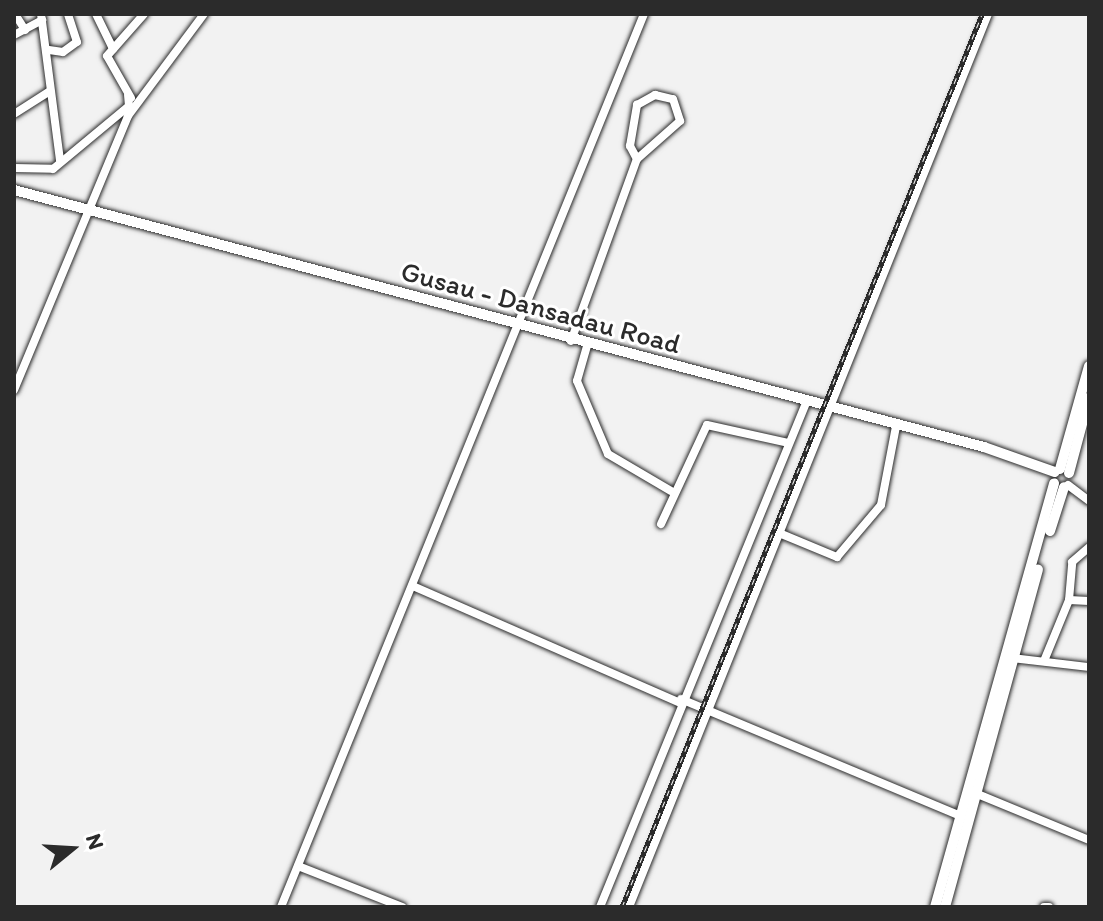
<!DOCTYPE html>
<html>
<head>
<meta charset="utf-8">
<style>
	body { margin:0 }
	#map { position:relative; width:1103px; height:921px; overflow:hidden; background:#f2f2f2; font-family:Itim,sans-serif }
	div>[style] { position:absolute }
	.roads { filter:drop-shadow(0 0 2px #2b2b2b) drop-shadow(0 0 2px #2b2b2b) }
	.minor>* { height:8px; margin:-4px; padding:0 4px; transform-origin:4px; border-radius:4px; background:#fff }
	.major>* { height:10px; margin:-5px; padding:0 5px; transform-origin:5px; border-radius:5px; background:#fff }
	.rail>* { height:5px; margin-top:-2.5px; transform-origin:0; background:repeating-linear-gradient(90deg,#fff 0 6px,#2b2b2b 0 12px); box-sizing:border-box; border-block:2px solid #2b2b2b }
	span { translate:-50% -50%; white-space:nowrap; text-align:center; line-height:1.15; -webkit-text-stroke:6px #fff; paint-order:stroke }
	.street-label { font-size:28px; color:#2b2b2b }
	.frame { position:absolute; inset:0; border:16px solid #2b2b2b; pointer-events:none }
	.north { position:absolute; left:32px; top:809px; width:80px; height:80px; -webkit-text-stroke:6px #fff; paint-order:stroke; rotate:72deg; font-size:22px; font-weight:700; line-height:32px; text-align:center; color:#2b2b2b }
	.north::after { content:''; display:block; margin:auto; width:28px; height:36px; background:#2b2b2b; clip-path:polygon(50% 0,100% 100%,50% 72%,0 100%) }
</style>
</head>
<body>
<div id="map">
	<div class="roads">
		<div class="minor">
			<i style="left:15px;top:14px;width:19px;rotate:58deg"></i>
			<i style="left:41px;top:14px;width:148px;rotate:82.6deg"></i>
			<i style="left:96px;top:14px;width:39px;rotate:64deg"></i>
			<i style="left:14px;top:35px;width:32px;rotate:-28deg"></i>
			<i style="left:49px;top:50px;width:14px;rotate:8deg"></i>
			<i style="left:63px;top:52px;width:17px;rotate:-36deg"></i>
			<i style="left:77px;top:42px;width:29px;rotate:-108deg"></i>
			<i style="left:655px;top:95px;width:18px;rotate:13deg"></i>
			<i style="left:673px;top:99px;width:23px;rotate:72deg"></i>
			<i style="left:680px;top:121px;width:57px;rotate:138.5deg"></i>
			<i style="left:637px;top:159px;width:15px;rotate:-118deg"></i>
			<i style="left:630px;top:146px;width:42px;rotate:-80.3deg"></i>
			<i style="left:637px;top:105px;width:21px;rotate:-29deg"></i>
			<i style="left:131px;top:98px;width:48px;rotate:-119.7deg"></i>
			<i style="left:107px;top:56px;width:56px;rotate:-48.6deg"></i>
			<i style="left:14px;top:114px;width:43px;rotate:-32.6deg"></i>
			<i style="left:14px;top:168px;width:39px;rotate:1deg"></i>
			<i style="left:53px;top:169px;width:99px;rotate:-39.7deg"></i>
			<i style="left:129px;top:106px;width:11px;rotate:-95deg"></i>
			<i style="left:571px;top:341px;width:194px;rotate:-70.1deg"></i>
			<i style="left:587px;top:346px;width:36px;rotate:106deg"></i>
			<i style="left:577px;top:381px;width:79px;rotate:67deg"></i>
			<i style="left:608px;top:454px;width:73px;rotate:30.4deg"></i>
			<i style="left:14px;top:390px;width:297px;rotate:-67.4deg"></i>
			<i style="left:128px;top:116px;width:127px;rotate:-53.3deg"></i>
			<i style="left:1068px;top:485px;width:26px;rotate:37deg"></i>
			<i style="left:661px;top:524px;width:109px;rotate:-65.1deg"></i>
			<i style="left:707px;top:425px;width:83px;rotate:12.5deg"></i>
			<i style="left:779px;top:533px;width:63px;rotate:22.5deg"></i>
			<i style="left:837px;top:557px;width:68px;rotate:-49.8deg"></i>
			<i style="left:881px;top:505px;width:80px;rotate:-79.2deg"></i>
			<i style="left:415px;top:587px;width:289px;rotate:23.6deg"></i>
			<i style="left:1069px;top:600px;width:38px;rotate:-85deg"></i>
			<i style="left:1072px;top:562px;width:23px;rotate:-41deg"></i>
			<i style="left:1012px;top:658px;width:78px;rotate:6.7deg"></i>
			<i style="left:1044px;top:661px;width:66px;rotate:-67.7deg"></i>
			<i style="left:1069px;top:600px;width:20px;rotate:3deg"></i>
			<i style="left:681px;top:699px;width:303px;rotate:22.7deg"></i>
			<i style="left:975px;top:793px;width:123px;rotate:22.4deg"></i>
			<i style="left:298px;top:866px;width:112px;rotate:21.5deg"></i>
			<i style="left:281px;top:907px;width:964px;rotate:-67.88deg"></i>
			<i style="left:600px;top:907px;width:544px;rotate:-67.77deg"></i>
			<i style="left:629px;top:907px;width:962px;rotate:-68.1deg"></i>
			<i style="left:1044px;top:907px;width:5px"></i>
		</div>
		<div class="major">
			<i style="left:14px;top:190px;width:1003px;rotate:14.84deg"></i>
			<i style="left:984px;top:447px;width:75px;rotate:19.4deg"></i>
			<i style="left:1060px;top:469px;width:107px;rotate:-74.3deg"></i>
			<i style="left:1069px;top:473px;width:78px;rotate:-75.1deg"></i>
			<i style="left:1050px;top:531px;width:46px;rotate:-72.3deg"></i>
			<i style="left:935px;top:907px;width:440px;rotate:-74.3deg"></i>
			<i style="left:945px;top:907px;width:350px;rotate:-74.6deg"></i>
		</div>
	</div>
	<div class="rail">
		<i style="left:622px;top:907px;width:963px;rotate:-68.04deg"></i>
	</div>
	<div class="street-label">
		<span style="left:541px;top:307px;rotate:15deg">Gusau - Dansadau Road</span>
	</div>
	<div class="frame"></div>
	<div class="north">N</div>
</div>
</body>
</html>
